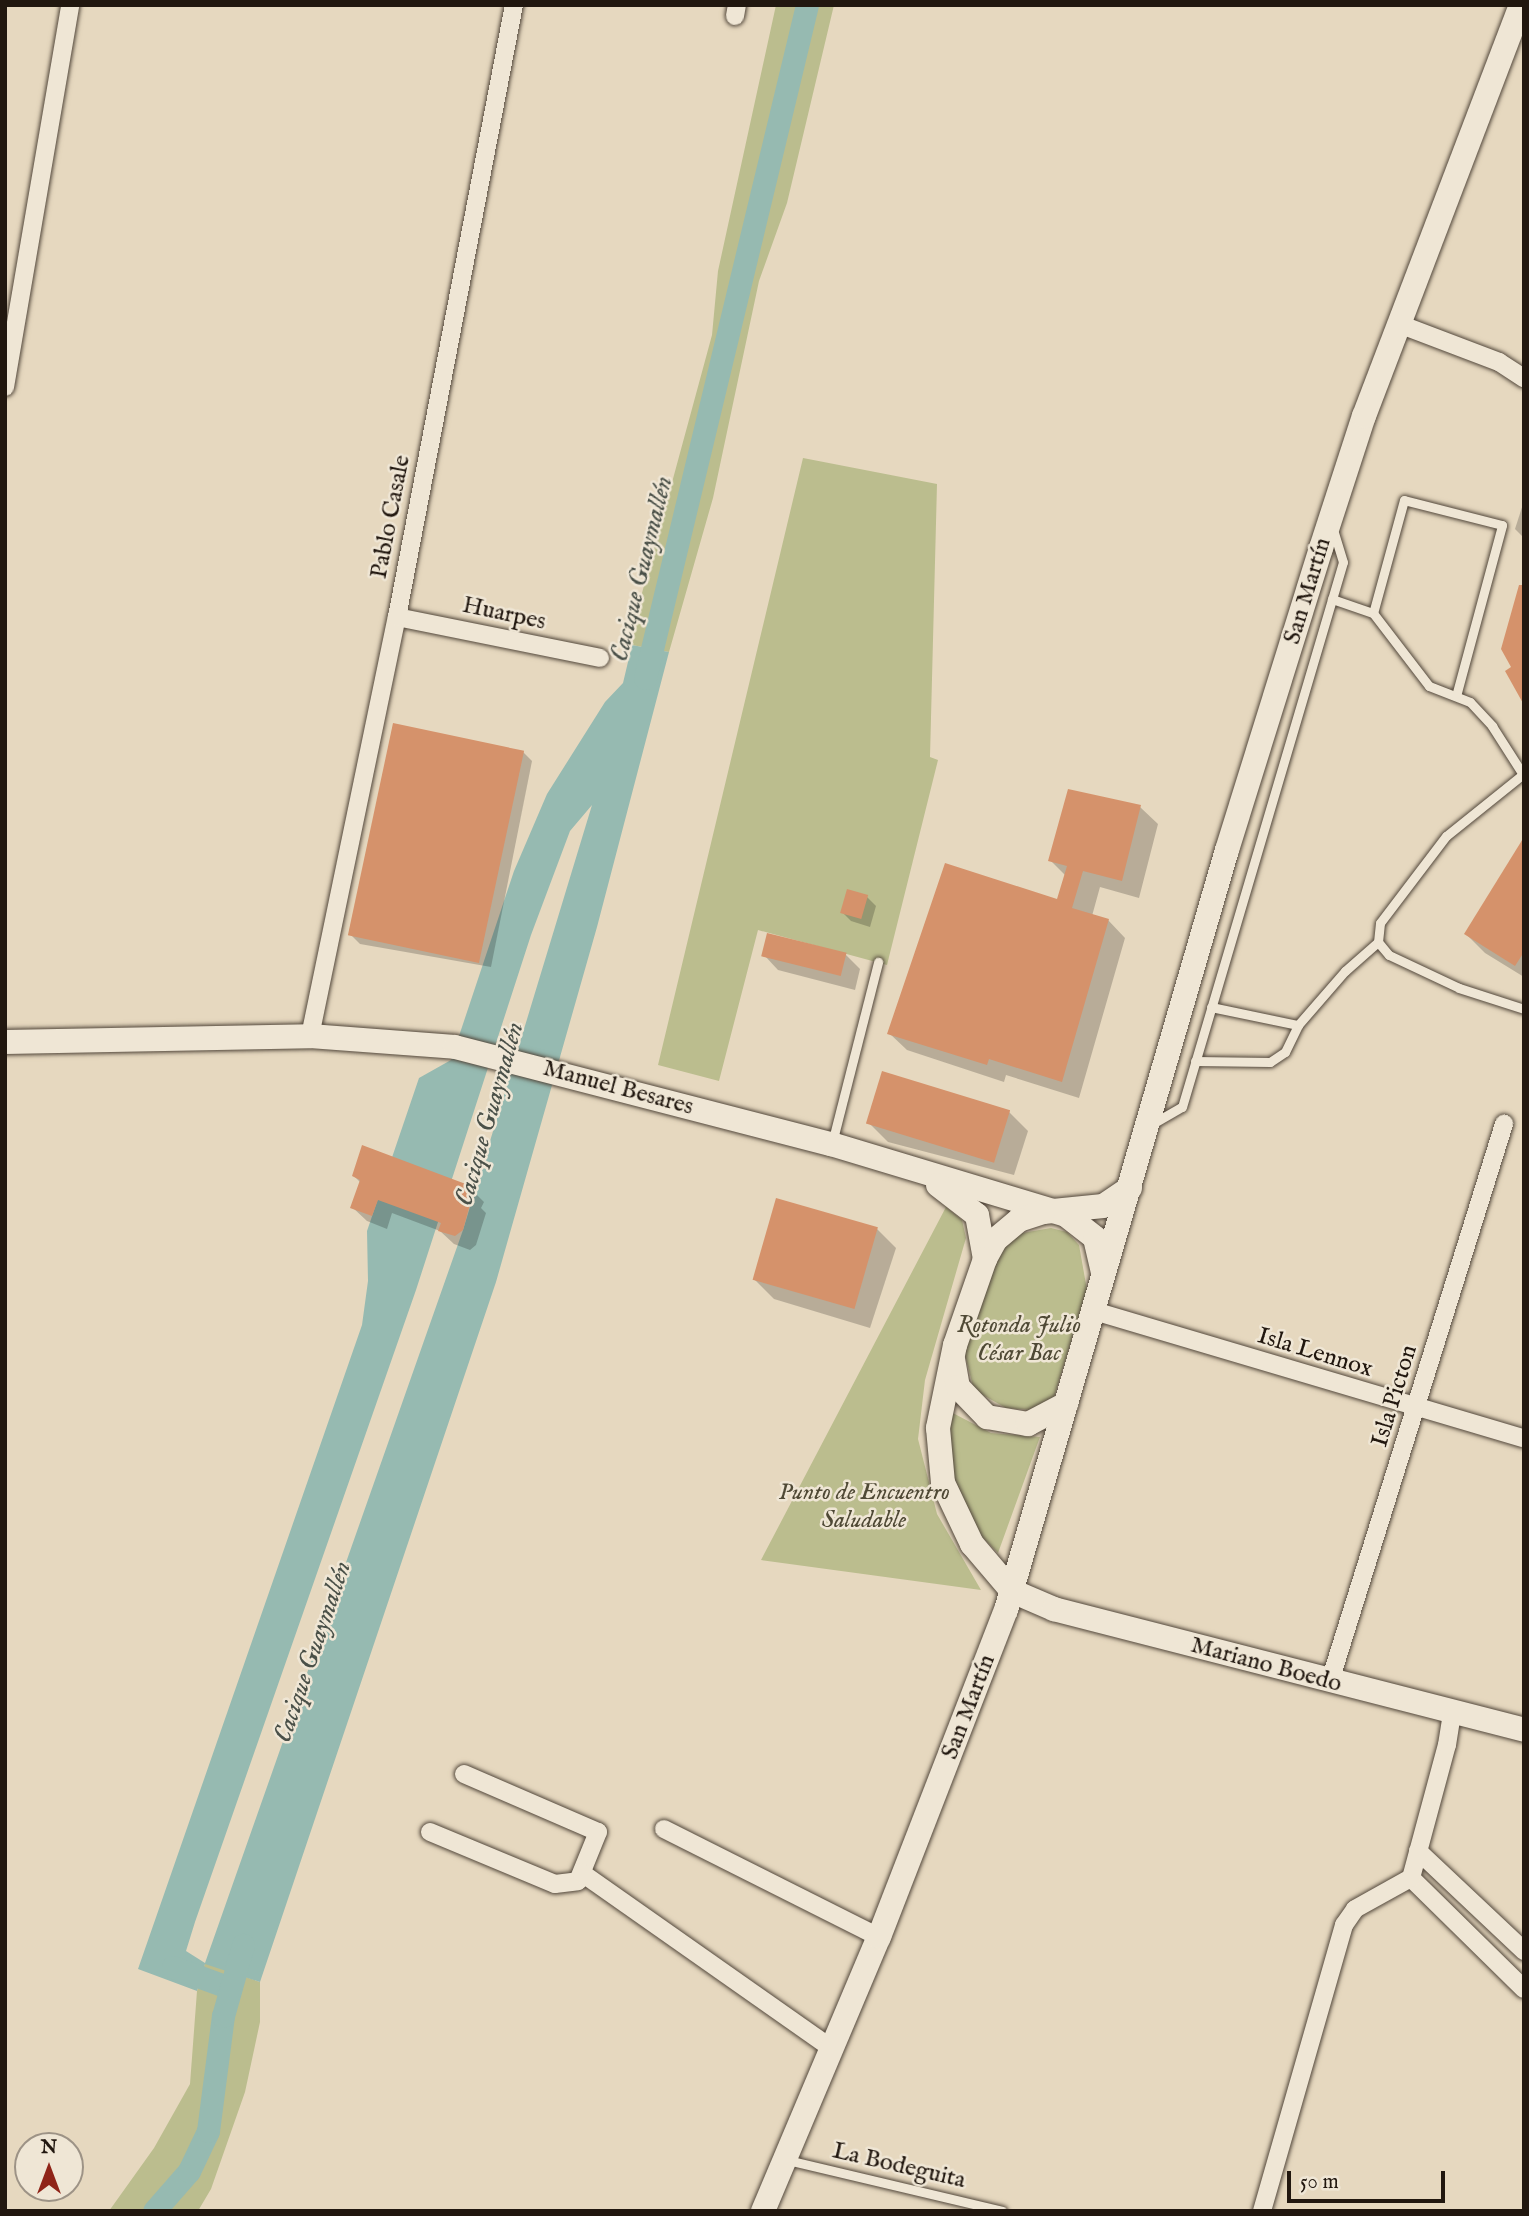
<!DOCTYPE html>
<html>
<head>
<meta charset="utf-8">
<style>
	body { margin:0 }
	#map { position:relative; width:1529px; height:2216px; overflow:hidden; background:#e6d8bf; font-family:"IM FELL English",serif }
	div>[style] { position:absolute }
	.green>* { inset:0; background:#bbbd8e }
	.water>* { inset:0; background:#96bab1 }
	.shadow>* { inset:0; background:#0003 }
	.canal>* { height:23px; margin:-11.5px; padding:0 11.5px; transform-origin:11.5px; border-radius:11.5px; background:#96bab1 }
	.building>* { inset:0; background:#d5926b; transform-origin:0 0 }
	.roads { filter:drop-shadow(0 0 2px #52473b) drop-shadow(0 0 2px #52473b) }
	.lane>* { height:9px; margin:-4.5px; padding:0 4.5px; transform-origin:4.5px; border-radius:4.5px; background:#efe6d5 }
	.street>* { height:18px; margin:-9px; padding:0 9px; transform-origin:9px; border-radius:9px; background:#efe6d5 }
	.secondary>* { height:24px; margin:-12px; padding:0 12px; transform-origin:12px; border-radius:12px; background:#efe6d5 }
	span { translate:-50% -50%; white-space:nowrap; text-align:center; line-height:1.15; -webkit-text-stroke:5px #efe6d5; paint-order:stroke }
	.street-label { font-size:24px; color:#21170f }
	.park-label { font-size:24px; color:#4f4935; font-style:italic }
	.water-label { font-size:26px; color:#4a5048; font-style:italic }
	.frame { position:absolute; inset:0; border:7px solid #21170f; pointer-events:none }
	.north { position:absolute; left:14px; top:2132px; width:70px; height:70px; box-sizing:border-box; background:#efe6d5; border:2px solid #9d9386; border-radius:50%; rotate:0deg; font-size:19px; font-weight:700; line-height:28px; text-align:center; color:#21170f }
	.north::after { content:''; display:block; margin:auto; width:24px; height:32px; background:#8f2418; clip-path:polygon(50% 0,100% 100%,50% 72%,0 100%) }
	.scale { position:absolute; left:1287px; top:2171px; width:158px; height:32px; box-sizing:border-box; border:4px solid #21170f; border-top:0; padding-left:9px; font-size:21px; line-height:24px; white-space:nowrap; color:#21170f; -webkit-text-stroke:5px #efe6d5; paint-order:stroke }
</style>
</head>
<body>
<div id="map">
	<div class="green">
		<i style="clip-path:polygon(776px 5px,834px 5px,787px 203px,759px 281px,713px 498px,669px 652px,632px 645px,642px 593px,712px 335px,718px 271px)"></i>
		<i style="clip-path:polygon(803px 458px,937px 484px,930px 757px,938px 760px,887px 965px,758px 930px,719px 1081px,658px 1065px)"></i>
		<i style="clip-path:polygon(946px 1207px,962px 1220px,966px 1238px,925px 1380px,918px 1439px,937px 1514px,981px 1590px,761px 1560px)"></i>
		<i style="clip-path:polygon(1051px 1228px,1067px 1232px,1079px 1245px,1087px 1290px,1054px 1397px,1031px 1410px,1006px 1408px,974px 1390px,964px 1351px,998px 1252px,1022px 1233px)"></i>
		<i style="clip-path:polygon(949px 1411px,991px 1433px,1040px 1437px,998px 1553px,975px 1530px,952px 1473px)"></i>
		<i style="clip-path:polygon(205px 1963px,260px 1982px,260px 2022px,245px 2092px,211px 2189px,198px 2211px,109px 2211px,154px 2148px,190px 2084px,197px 1991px)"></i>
	</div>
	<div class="water">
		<i style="clip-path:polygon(evenodd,632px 645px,669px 652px,597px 927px,496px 1282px,260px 1982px,205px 1964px,197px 1991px,138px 1969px,362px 1325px,368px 1281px,367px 1231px,419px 1078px,451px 1060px,514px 871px,547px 794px,605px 702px,623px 683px,632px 645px,592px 805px,463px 1230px,205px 1963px,186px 1951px,195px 1922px,416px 1290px,531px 935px,570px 831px,592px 805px)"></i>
	</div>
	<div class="shadow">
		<i style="clip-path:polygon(1523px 504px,1524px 505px,1524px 538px,1515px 529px)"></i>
		<i style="clip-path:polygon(523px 752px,532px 761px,491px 967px,360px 944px,351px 935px)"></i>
		<i style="clip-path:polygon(1140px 807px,1158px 824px,1139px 898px,1100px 887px,1092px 916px,1108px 920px,1125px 938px,1079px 1098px,1006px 1075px,1004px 1082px,907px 1050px,889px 1033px,1058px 901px,1066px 876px,1050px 860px)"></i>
		<i style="clip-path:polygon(1524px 840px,1524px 977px,1485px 953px,1466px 934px)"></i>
		<i style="clip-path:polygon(867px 897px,876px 906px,870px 927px,851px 921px,842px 912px)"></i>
		<i style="clip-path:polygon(764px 955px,846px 955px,860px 969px,855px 990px,778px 970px)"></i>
		<i style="clip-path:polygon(1009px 1112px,1028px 1131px,1014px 1175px,888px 1142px,869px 1123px)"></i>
		<i style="clip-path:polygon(354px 1176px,470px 1188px,484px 1202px,481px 1208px,486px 1213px,476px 1245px,470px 1250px,454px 1244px,440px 1231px,392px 1213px,387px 1229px,367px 1221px,352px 1207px,361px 1183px)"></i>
		<i style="clip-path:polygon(877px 1229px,896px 1248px,870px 1328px,774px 1299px,755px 1280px)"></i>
	</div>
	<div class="canal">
		<i style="left:645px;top:678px;width:692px;rotate:-76.47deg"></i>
		<i style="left:173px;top:1967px;width:61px;rotate:20.2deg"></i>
		<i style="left:154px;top:2211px;width:53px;rotate:-48.8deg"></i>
		<i style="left:189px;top:2171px;width:44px;rotate:-64.6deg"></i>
		<i style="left:208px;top:2131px;width:116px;rotate:-82.6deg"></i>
		<i style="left:223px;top:2016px;width:74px;rotate:-74.3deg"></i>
	</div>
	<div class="building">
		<i style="clip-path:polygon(1519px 585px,1524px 585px,1524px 705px,1505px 671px,1511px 667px,1501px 649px)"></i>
		<i style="left:393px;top:723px;width:134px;height:217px;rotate:12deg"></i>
		<i style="clip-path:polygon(1068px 789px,1141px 805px,1122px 881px,1083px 871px,1072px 908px,1109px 919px,1062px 1082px,989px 1059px,987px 1065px,887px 1034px,945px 863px,1057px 899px,1067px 866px,1048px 861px)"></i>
		<i style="clip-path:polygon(1524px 837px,1524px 952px,1515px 966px,1464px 934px)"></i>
		<i style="left:847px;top:889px;width:22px;height:25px;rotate:16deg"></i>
		<i style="left:767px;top:933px;width:82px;height:24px;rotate:14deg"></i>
		<i style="left:882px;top:1071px;width:134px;height:55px;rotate:17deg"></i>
		<i style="clip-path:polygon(362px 1145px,471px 1186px,467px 1195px,472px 1197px,463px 1230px,455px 1236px,438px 1231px,441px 1223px,378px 1200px,372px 1216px,350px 1208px,360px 1180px,352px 1176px)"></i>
		<i style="left:776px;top:1198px;width:106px;height:85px;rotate:16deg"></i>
	</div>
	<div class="roads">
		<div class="lane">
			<i style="left:1332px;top:599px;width:43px;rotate:18.9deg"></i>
			<i style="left:1456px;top:696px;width:177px;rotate:-74.9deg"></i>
			<i style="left:1502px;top:525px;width:101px;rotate:-165.7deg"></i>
			<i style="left:1404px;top:500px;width:117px;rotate:105.3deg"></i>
			<i style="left:1373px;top:613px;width:92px;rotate:52.5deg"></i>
			<i style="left:1429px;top:686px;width:44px;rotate:21.3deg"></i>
			<i style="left:1470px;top:702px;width:33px;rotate:47deg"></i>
			<i style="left:1492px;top:726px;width:59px;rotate:57.4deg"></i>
			<i style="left:1522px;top:775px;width:97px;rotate:141.2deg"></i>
			<i style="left:1446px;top:836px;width:109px;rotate:127.2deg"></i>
			<i style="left:1380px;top:923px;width:19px;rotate:96deg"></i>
			<i style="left:1378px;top:942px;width:17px;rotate:50deg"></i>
			<i style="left:1389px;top:955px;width:77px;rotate:25.2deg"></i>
			<i style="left:1459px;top:988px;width:68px;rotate:17.9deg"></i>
			<i style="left:1211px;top:1007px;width:89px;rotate:11.7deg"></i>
			<i style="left:1195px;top:1061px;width:75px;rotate:0.8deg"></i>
			<i style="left:1270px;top:1062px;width:18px;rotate:-34deg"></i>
			<i style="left:1285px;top:1052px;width:30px;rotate:-64deg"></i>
			<i style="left:1298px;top:1025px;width:72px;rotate:-49deg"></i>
			<i style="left:1345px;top:971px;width:44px;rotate:-41.3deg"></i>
			<i style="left:1152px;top:1124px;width:34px;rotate:-30deg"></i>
			<i style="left:1182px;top:1107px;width:568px;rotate:-73.54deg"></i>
			<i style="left:1343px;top:562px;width:34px;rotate:-107deg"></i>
			<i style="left:832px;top:1143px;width:187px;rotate:-75.7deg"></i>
			<i style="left:787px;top:2160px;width:221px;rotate:13.3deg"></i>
		</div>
		<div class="street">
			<i style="left:735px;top:16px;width:11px;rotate:-80deg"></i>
			<i style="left:1399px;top:324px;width:107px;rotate:20.8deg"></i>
			<i style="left:1499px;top:362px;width:30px;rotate:33deg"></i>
			<i style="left:5px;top:387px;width:387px;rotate:-80.3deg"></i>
			<i style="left:397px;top:617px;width:207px;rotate:11.4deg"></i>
			<i style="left:310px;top:1036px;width:428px;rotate:-78.3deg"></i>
			<i style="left:397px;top:617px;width:623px;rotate:-79.18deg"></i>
			<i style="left:1094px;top:1311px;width:448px;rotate:16.5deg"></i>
			<i style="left:1330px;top:1681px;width:584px;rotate:-72.65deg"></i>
			<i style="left:664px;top:1829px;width:241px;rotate:26.7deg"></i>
			<i style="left:430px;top:1832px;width:135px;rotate:22.6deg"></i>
			<i style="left:555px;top:1884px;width:23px;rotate:-7deg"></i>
			<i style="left:578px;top:1881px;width:53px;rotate:-67.8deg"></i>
			<i style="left:598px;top:1832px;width:146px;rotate:-156.6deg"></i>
			<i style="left:1418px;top:1851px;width:146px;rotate:43.3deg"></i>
			<i style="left:582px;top:1873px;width:306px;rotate:35.1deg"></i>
			<i style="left:1411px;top:1878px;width:158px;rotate:44.5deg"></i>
			<i style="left:1262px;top:2211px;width:298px;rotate:-74deg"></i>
			<i style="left:1344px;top:1925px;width:19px;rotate:-55deg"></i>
			<i style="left:1355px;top:1909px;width:64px;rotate:-29deg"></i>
			<i style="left:1411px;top:1878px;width:138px;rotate:-74.9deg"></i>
			<i style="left:1447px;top:1745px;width:32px;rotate:-81deg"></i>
		</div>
		<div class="secondary">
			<i style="left:5px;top:1042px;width:305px;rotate:-1.1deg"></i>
			<i style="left:310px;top:1036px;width:145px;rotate:4.3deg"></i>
			<i style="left:455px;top:1047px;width:388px;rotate:14.5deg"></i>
			<i style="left:831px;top:1144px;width:245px;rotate:16.8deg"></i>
			<i style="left:1066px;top:1215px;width:37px;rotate:38deg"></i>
			<i style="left:1095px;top:1238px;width:35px;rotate:77deg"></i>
			<i style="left:938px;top:1185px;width:49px;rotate:37.6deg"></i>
			<i style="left:977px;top:1215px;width:45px;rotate:79.7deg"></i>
			<i style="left:1130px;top:1188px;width:32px;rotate:146deg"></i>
			<i style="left:1103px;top:1206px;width:60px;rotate:174.3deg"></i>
			<i style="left:1043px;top:1212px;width:25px;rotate:162deg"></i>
			<i style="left:1019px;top:1220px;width:30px;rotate:140deg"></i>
			<i style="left:996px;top:1239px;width:23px;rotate:119deg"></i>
			<i style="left:985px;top:1259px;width:91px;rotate:109.2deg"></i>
			<i style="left:955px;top:1345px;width:85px;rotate:101.6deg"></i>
			<i style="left:938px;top:1428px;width:55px;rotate:84.8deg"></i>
			<i style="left:943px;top:1483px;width:68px;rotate:64.6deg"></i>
			<i style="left:972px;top:1544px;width:62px;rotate:49.6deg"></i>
			<i style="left:1012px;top:1591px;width:46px;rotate:23.2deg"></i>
			<i style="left:1054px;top:1609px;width:485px;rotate:14.4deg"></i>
			<i style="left:953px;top:1359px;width:28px;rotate:80deg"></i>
			<i style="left:958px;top:1387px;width:42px;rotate:46deg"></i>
			<i style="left:987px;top:1417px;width:42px;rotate:9.7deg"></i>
			<i style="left:1028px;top:1424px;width:43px;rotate:-27.8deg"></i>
			<i style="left:763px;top:2211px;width:298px;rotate:-67.1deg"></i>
			<i style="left:879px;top:1937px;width:351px;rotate:-68.8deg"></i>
			<i style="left:1006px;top:1610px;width:791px;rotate:-73.79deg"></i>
			<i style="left:1227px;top:850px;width:316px;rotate:-72.7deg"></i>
			<i style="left:1321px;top:548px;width:139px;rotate:-72deg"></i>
			<i style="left:1364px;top:416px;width:440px;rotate:-69.1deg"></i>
		</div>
	</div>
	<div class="street-label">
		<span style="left:391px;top:517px;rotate:-79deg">Pablo Casale</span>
		<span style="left:1308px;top:591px;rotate:-73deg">San Martín</span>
		<span style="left:504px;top:614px;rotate:12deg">Huarpes</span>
		<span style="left:618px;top:1088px;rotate:15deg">Manuel Besares</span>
		<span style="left:1315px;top:1353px;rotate:17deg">Isla Lennox</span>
		<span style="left:1395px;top:1396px;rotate:-73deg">Isla Picton</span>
		<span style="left:1266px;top:1665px;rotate:15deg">Mariano Boedo</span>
		<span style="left:969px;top:1707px;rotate:-69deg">San Martín</span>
		<span style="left:899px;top:2166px;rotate:13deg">La Bodeguita</span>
	</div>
	<div class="park-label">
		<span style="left:1019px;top:1340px">Rotonda Julio<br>César Bac</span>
		<span style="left:864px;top:1507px">Punto de Encuentro<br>Saludable</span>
	</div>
	<div class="water-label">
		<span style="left:642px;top:569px;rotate:-76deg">Cacique Guaymallén</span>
		<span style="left:490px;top:1114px;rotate:-74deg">Cacique Guaymallén</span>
		<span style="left:313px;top:1652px;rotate:-71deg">Cacique Guaymallén</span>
	</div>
	<div class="frame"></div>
	<div class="north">N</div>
	<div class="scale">50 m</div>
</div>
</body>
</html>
